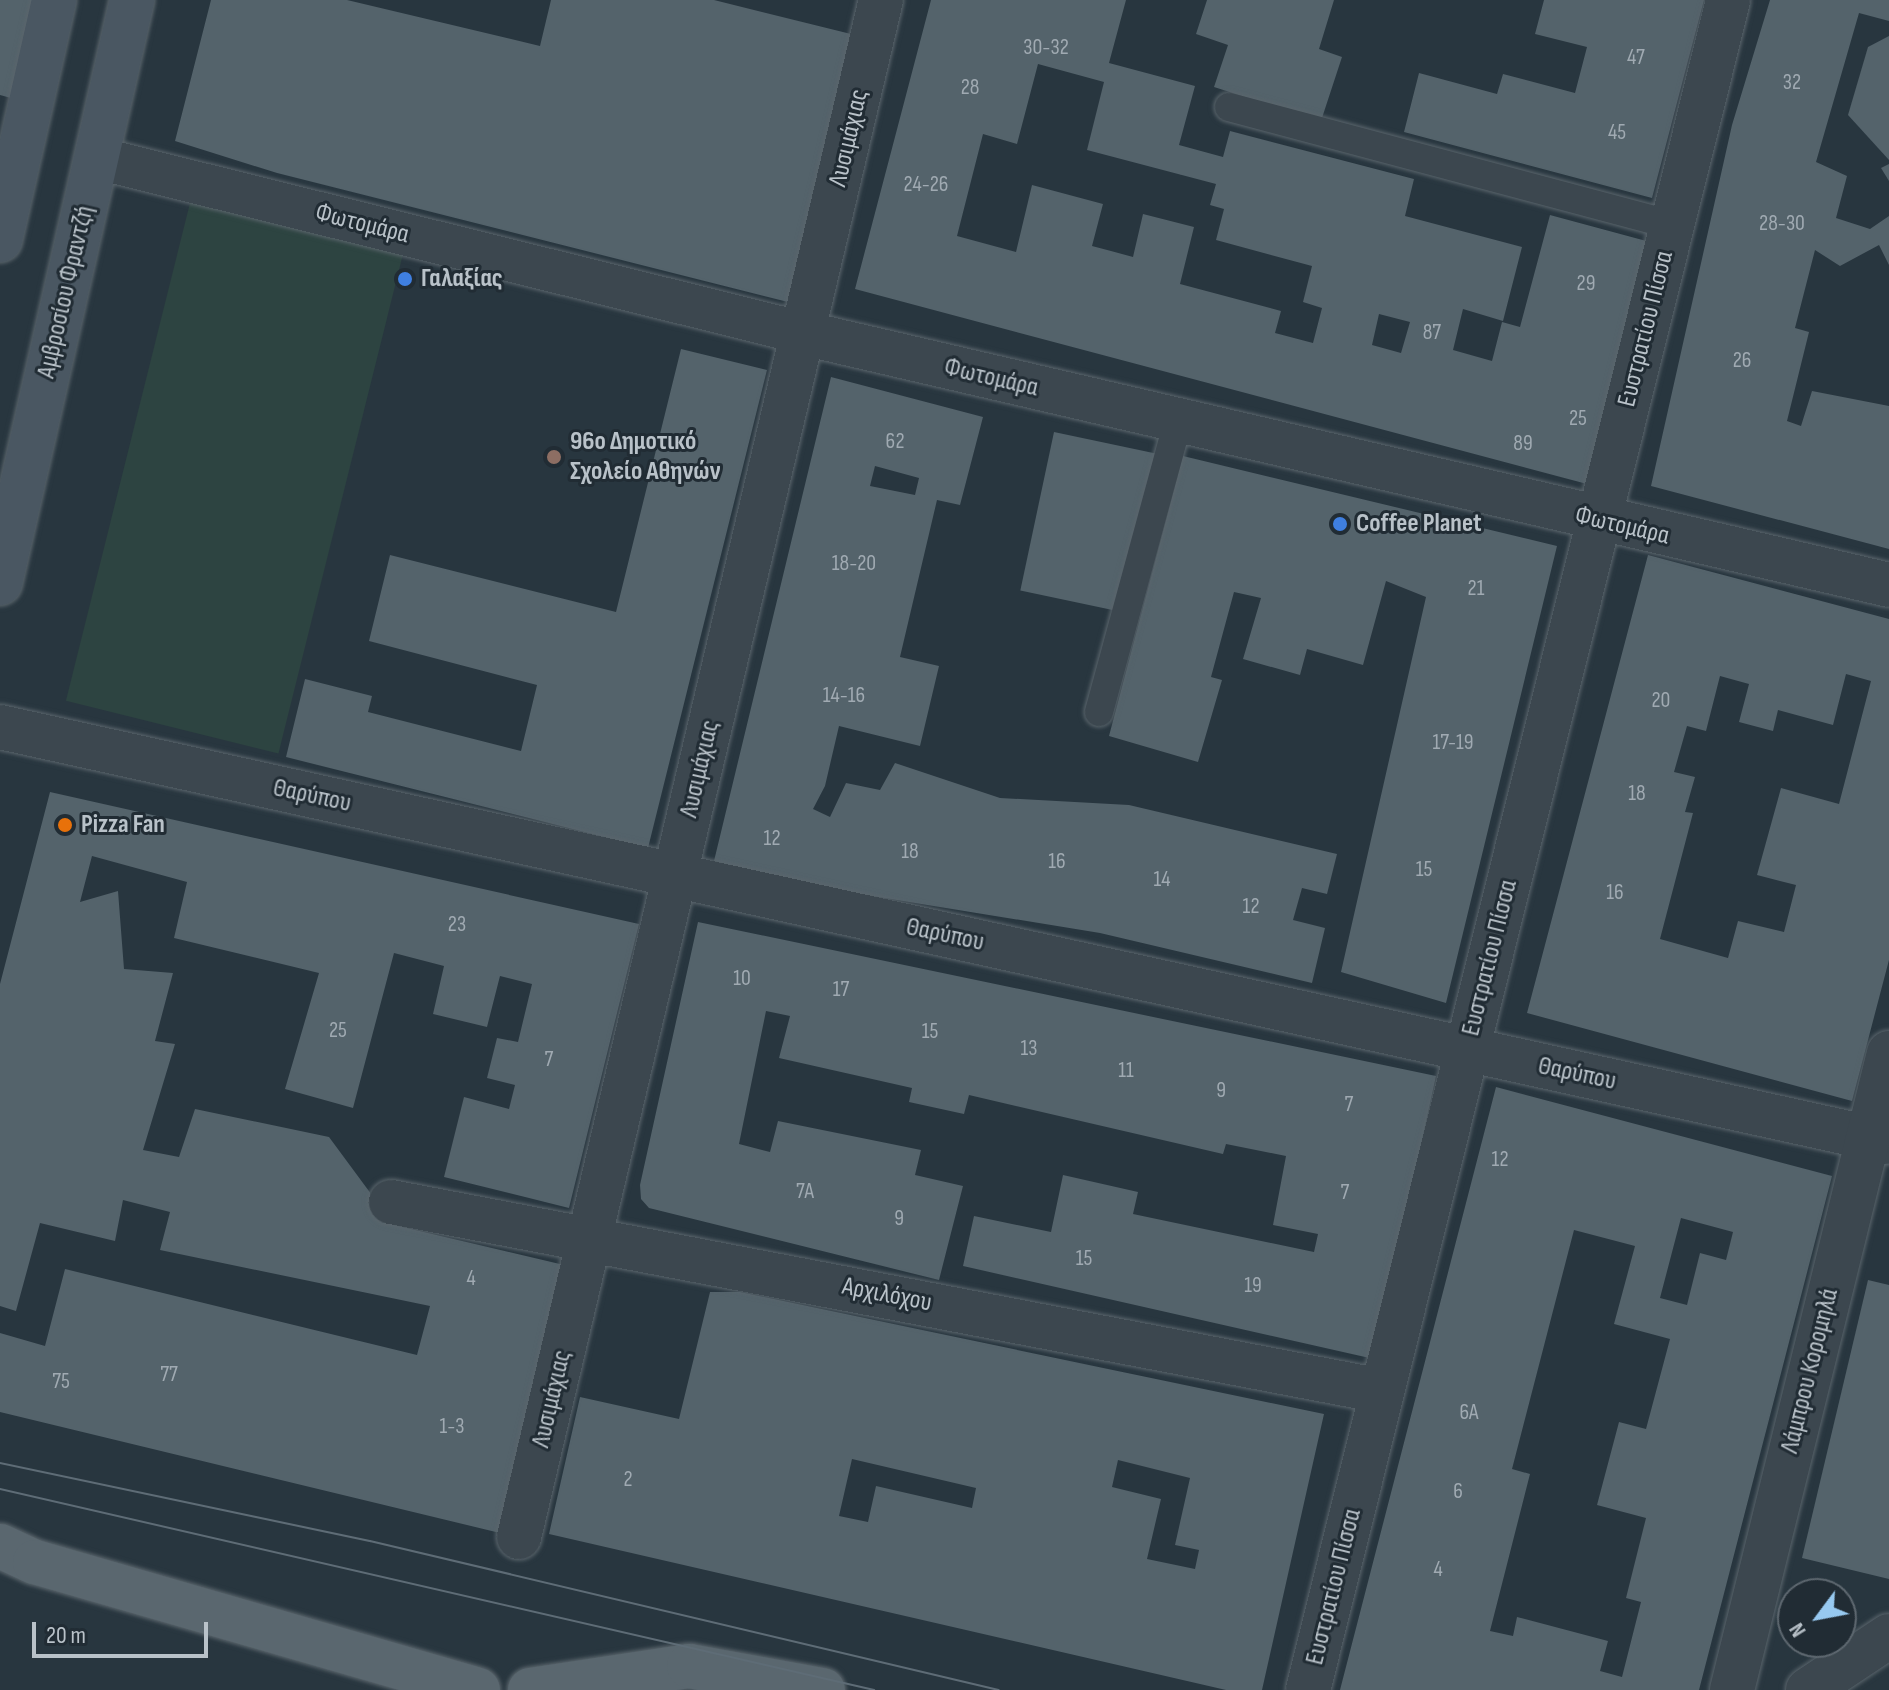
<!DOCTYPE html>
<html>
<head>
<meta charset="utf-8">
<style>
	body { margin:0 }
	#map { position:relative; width:1889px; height:1690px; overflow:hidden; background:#28363f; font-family:"Sofia Sans Condensed",sans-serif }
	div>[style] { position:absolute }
	.green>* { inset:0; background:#2d4441; transform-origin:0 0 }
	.building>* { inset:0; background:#54636b; transform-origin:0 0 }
	.roads { filter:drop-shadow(0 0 2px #5a656c) drop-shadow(0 0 2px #5a656c) }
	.service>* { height:28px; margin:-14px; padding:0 14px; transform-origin:14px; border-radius:14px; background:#3c474f }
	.pedestrian>* { height:42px; margin:-21px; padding:0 21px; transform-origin:21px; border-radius:21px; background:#3c474f }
	.minor>* { height:44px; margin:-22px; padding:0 22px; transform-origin:22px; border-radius:22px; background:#3c474f }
	.secondary>* { height:44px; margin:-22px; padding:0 22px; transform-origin:22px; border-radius:22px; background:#4a5762 }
	.primary>* { height:44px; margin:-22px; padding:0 22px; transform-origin:22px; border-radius:22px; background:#5a676f }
	.tram>* { height:2px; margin:-1px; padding:0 1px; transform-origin:1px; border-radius:1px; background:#5e6c76 }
	.dots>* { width:22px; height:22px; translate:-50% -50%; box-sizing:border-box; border:4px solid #212c34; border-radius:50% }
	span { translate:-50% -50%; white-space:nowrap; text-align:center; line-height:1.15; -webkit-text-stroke:6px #212c34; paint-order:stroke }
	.number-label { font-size:22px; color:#a0aab2 }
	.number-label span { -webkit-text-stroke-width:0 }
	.street-label { font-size:26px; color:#b9c2c9 }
	.poi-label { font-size:26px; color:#b9c2c9; font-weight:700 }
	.left { translate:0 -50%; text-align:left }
	.north { position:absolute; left:1777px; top:1578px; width:80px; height:80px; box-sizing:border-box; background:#212c34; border:2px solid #5e6870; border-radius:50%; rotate:238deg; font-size:22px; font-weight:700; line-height:32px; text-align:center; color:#b9c2c9 }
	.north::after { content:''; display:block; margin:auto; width:28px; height:36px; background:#97c9f0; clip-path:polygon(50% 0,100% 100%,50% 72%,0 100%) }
	.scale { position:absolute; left:32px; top:1622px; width:176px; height:36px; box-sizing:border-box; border:4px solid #b9c2c9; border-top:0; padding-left:10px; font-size:24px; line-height:28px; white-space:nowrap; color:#b9c2c9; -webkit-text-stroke:6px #212c34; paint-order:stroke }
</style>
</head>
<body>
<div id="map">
	<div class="green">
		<i style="left:191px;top:199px;width:219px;height:517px;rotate:14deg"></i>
	</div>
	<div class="building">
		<i style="clip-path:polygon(0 0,39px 0,18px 100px,0 95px)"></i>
		<i style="clip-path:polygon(211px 0,347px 0,540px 46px,551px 0,714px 0,855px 35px,788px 302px,277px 173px,175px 141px)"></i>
		<i style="clip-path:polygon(evenodd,931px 0,1126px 0,1109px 63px,1195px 86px,1179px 145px,1223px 157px,1230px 131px,1414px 179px,1405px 216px,1522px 247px,1503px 321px,1463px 309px,1453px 350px,1492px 361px,1502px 322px,1520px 327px,1550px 215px,1650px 242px,1587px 484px,855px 289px,931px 0,1038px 64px,1104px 82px,1087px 150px,1216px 184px,1210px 205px,1224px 209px,1216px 240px,1312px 266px,1303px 302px,1322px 308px,1313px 343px,1275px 333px,1281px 311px,1180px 284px,1194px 227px,1143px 214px,1133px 257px,1111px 251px,1092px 246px,1103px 204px,1032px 185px,1016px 252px,957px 236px,983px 134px,1017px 144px,1038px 64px,931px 0,1379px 314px,1410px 322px,1401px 353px,1372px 345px,1379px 314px)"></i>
		<i style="clip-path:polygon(1207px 0,1334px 0,1319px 49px,1342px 57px,1321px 121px,1214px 87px,1228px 45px,1196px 34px)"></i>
		<i style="clip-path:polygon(1544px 0,1704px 0,1652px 198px,1404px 132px,1419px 73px,1497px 94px,1503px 74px,1575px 93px,1587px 47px,1535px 34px)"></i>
		<i style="clip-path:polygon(1770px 0,1889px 0,1889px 21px,1859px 13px,1816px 162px,1847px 176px,1836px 218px,1870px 229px,1889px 216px,1889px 265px,1879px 245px,1840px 266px,1815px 250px,1795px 328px,1809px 332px,1787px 421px,1801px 426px,1812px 391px,1889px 406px,1889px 549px,1651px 486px,1732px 125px)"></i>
		<i style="clip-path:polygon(1889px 36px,1889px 160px,1848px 115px,1868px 47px)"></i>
		<i style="clip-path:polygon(1889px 164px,1889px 181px,1881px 168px)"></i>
		<i style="clip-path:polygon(681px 349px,767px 370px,648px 848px,286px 757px,305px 679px,372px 696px,368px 712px,521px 751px,537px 685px,369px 641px,390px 555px,616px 612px)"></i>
		<i style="clip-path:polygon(evenodd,831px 377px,983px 417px,960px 505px,937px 500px,900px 657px,939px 666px,920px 746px,839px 726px,825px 786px,813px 809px,830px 817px,846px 783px,880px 790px,895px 763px,1000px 798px,1129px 805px,1337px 854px,1327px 894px,1302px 888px,1293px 920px,1325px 928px,1312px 983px,1100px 933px,811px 886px,714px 861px,831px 377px,875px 466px,919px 478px,915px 495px,870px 486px,875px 466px)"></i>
		<i style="left:1054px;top:432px;width:104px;height:162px;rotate:12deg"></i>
		<i style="clip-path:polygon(1183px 456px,1557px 546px,1446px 1003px,1341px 972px,1426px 597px,1386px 581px,1363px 665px,1307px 649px,1300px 675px,1243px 659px,1261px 598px,1234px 592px,1211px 677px,1222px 680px,1198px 762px,1109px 736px)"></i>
		<i style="clip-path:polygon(evenodd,1648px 555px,1889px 619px,1889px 960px,1852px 1101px,1527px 1013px,1648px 555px,1846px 674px,1871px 681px,1839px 804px,1781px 788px,1757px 875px,1796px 885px,1784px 932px,1738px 921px,1728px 958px,1660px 939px,1693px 813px,1685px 812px,1695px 777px,1674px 772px,1687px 726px,1706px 731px,1720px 676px,1749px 684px,1739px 722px,1773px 731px,1778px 710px,1833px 725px,1846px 674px)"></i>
		<i style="clip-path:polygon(50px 792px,639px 924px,569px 1208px,444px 1177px,464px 1097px,509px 1109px,515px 1085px,487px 1078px,497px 1038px,518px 1042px,532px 984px,500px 976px,487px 1027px,433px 1014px,444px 966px,394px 953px,353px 1108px,285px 1089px,319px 973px,174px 938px,187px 882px,92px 856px,80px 902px,118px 891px,124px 969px,173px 973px,155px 1041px,175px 1044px,143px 1150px,179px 1157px,195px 1109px,329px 1137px,394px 1225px,564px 1265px,500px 1533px,0 1412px,0 1333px,45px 1346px,65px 1269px,417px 1355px,430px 1306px,160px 1250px,170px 1212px,123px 1200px,115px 1241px,40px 1223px,16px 1311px,0 1306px,0 984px)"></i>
		<i style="clip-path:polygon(698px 922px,1436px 1076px,1374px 1359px,963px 1266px,974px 1216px,1051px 1232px,1063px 1175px,1138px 1192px,1133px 1214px,1314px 1252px,1318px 1234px,1273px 1225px,1286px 1156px,1226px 1144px,1223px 1154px,969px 1095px,964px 1114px,909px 1102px,912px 1088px,779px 1058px,790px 1016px,766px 1011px,739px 1144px,770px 1152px,778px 1121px,921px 1150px,915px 1175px,963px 1186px,939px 1280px,649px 1208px,641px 1199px,640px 1185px)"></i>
		<i style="clip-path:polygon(evenodd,1496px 1087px,1832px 1176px,1699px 1690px,1340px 1690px,1496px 1087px,1681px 1218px,1733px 1232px,1726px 1260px,1700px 1253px,1687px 1305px,1660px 1298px,1681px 1218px,1496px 1087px,1574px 1230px,1635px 1246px,1614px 1324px,1670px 1339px,1646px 1429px,1619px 1422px,1597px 1505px,1646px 1518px,1626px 1598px,1641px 1602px,1622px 1677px,1600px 1671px,1608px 1641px,1517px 1617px,1513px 1636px,1490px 1631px,1530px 1474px,1512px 1469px,1574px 1230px)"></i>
		<i style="clip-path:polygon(1868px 1280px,1889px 1285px,1889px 1579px,1802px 1558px)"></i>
		<i style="clip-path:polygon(evenodd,710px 1292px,740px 1292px,1324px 1414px,1262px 1690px,1226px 1690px,549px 1534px,580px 1397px,679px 1419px,710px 1292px,852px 1459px,976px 1488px,972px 1508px,876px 1486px,868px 1522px,839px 1516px,852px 1459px,710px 1292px,1118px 1460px,1190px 1478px,1175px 1545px,1199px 1550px,1195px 1569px,1147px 1559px,1161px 1499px,1112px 1487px,1118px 1460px)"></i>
	</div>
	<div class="roads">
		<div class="service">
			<i style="left:1229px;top:107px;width:457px;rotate:14.9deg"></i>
			<i style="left:1099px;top:712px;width:301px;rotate:-74.8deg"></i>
		</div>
		<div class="pedestrian">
			<i style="left:97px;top:158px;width:727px;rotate:13.92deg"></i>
		</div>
		<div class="minor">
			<i style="left:803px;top:333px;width:1115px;rotate:13.06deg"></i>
			<i style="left:0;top:727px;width:1934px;rotate:12.39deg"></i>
			<i style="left:391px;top:1202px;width:1009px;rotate:10.8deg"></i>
			<i style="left:519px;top:1537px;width:1579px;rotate:-76.75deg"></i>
			<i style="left:1308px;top:1690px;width:1741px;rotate:-76.04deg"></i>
			<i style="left:1732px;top:1690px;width:656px;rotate:-76.15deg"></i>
			<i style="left:1808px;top:1690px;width:97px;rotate:-33.7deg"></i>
		</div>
		<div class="secondary">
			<i style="left:0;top:240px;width:246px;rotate:-77.3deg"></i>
			<i style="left:0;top:583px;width:598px;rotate:-77.24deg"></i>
		</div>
		<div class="primary">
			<i style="left:0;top:1546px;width:38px;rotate:25deg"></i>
			<i style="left:35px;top:1562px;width:461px;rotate:16.1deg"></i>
			<i style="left:530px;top:1690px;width:161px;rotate:-8.6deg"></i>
			<i style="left:689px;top:1666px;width:136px;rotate:10.2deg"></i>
		</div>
	</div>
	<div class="tram">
		<i style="left:0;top:1463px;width:378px;rotate:11.9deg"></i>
		<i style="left:370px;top:1541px;width:646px;rotate:13.33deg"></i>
		<i style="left:0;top:1489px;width:897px;rotate:12.95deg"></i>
	</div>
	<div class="dots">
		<i style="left:405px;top:279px;background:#3f7fe0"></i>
		<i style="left:554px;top:457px;background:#8d6e63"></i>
		<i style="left:1340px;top:524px;background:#3f7fe0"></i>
		<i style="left:65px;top:825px;background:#e8710a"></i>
	</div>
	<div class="number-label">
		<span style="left:1046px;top:48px">30-32</span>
		<span style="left:1636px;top:58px">47</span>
		<span style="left:1792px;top:83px">32</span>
		<span style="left:970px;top:88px">28</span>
		<span style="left:1617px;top:133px">45</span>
		<span style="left:926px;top:185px">24-26</span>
		<span style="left:1782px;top:224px">28-30</span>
		<span style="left:1586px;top:284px">29</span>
		<span style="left:1432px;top:333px">87</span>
		<span style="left:1742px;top:361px">26</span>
		<span style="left:1578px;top:419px">25</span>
		<span style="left:895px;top:442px">62</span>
		<span style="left:1523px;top:444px">89</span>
		<span style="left:854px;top:564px">18-20</span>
		<span style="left:1476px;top:589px">21</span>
		<span style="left:844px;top:696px">14-16</span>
		<span style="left:1661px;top:701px">20</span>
		<span style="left:1453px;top:743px">17-19</span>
		<span style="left:1637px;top:794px">18</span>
		<span style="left:772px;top:839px">12</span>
		<span style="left:910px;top:852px">18</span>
		<span style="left:1057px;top:862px">16</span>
		<span style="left:1424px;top:870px">15</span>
		<span style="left:1162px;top:880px">14</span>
		<span style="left:1615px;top:893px">16</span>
		<span style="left:1251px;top:907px">12</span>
		<span style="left:457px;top:925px">23</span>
		<span style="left:742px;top:979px">10</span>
		<span style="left:841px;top:990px">17</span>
		<span style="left:338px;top:1031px">25</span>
		<span style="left:930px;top:1032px">15</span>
		<span style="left:1029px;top:1049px">13</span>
		<span style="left:549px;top:1060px">7</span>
		<span style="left:1126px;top:1071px">11</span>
		<span style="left:1221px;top:1091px">9</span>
		<span style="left:1349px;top:1105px">7</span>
		<span style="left:1500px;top:1160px">12</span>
		<span style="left:805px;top:1192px">7Α</span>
		<span style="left:1345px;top:1193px">7</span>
		<span style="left:899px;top:1219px">9</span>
		<span style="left:1084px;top:1259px">15</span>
		<span style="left:471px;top:1279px">4</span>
		<span style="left:1253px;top:1286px">19</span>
		<span style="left:169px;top:1375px">77</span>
		<span style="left:61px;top:1382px">75</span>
		<span style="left:1469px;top:1413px">6Α</span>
		<span style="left:452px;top:1427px">1-3</span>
		<span style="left:628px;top:1480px">2</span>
		<span style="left:1458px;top:1492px">6</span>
		<span style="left:1438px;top:1570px">4</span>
	</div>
	<div class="street-label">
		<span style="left:849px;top:138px;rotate:-77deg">Λυσιμάχιας</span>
		<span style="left:362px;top:224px;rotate:14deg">Φωτομάρα</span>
		<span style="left:66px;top:292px;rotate:-77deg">Αμβροσίου Φραντζή</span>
		<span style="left:1646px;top:329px;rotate:-76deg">Ευστρατίου Πίσσα</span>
		<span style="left:991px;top:378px;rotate:13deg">Φωτομάρα</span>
		<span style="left:1622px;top:526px;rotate:13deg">Φωτομάρα</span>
		<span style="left:700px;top:769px;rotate:-77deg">Λυσιμάχιας</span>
		<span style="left:312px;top:796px;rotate:12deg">Θαρύπου</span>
		<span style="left:945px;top:935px;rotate:12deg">Θαρύπου</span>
		<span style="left:1490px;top:958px;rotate:-76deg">Ευστρατίου Πίσσα</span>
		<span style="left:1577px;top:1074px;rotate:12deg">Θαρύπου</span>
		<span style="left:887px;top:1295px;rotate:11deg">Αρχιλόχου</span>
		<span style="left:1810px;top:1371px;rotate:-76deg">Λάμπρου Κορομηλά</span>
		<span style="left:552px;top:1399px;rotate:-77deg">Λυσιμάχιας</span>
		<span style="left:1334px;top:1587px;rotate:-76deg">Ευστρατίου Πίσσα</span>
	</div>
	<div class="poi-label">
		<span class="left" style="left:421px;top:279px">Γαλαξίας</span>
		<span class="left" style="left:570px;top:457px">96ο Δημοτικό<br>Σχολείο Αθηνών</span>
		<span class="left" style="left:1356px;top:524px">Coffee Planet</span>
		<span class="left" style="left:81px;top:825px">Pizza Fan</span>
	</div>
	<div class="north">N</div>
	<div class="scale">20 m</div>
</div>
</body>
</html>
